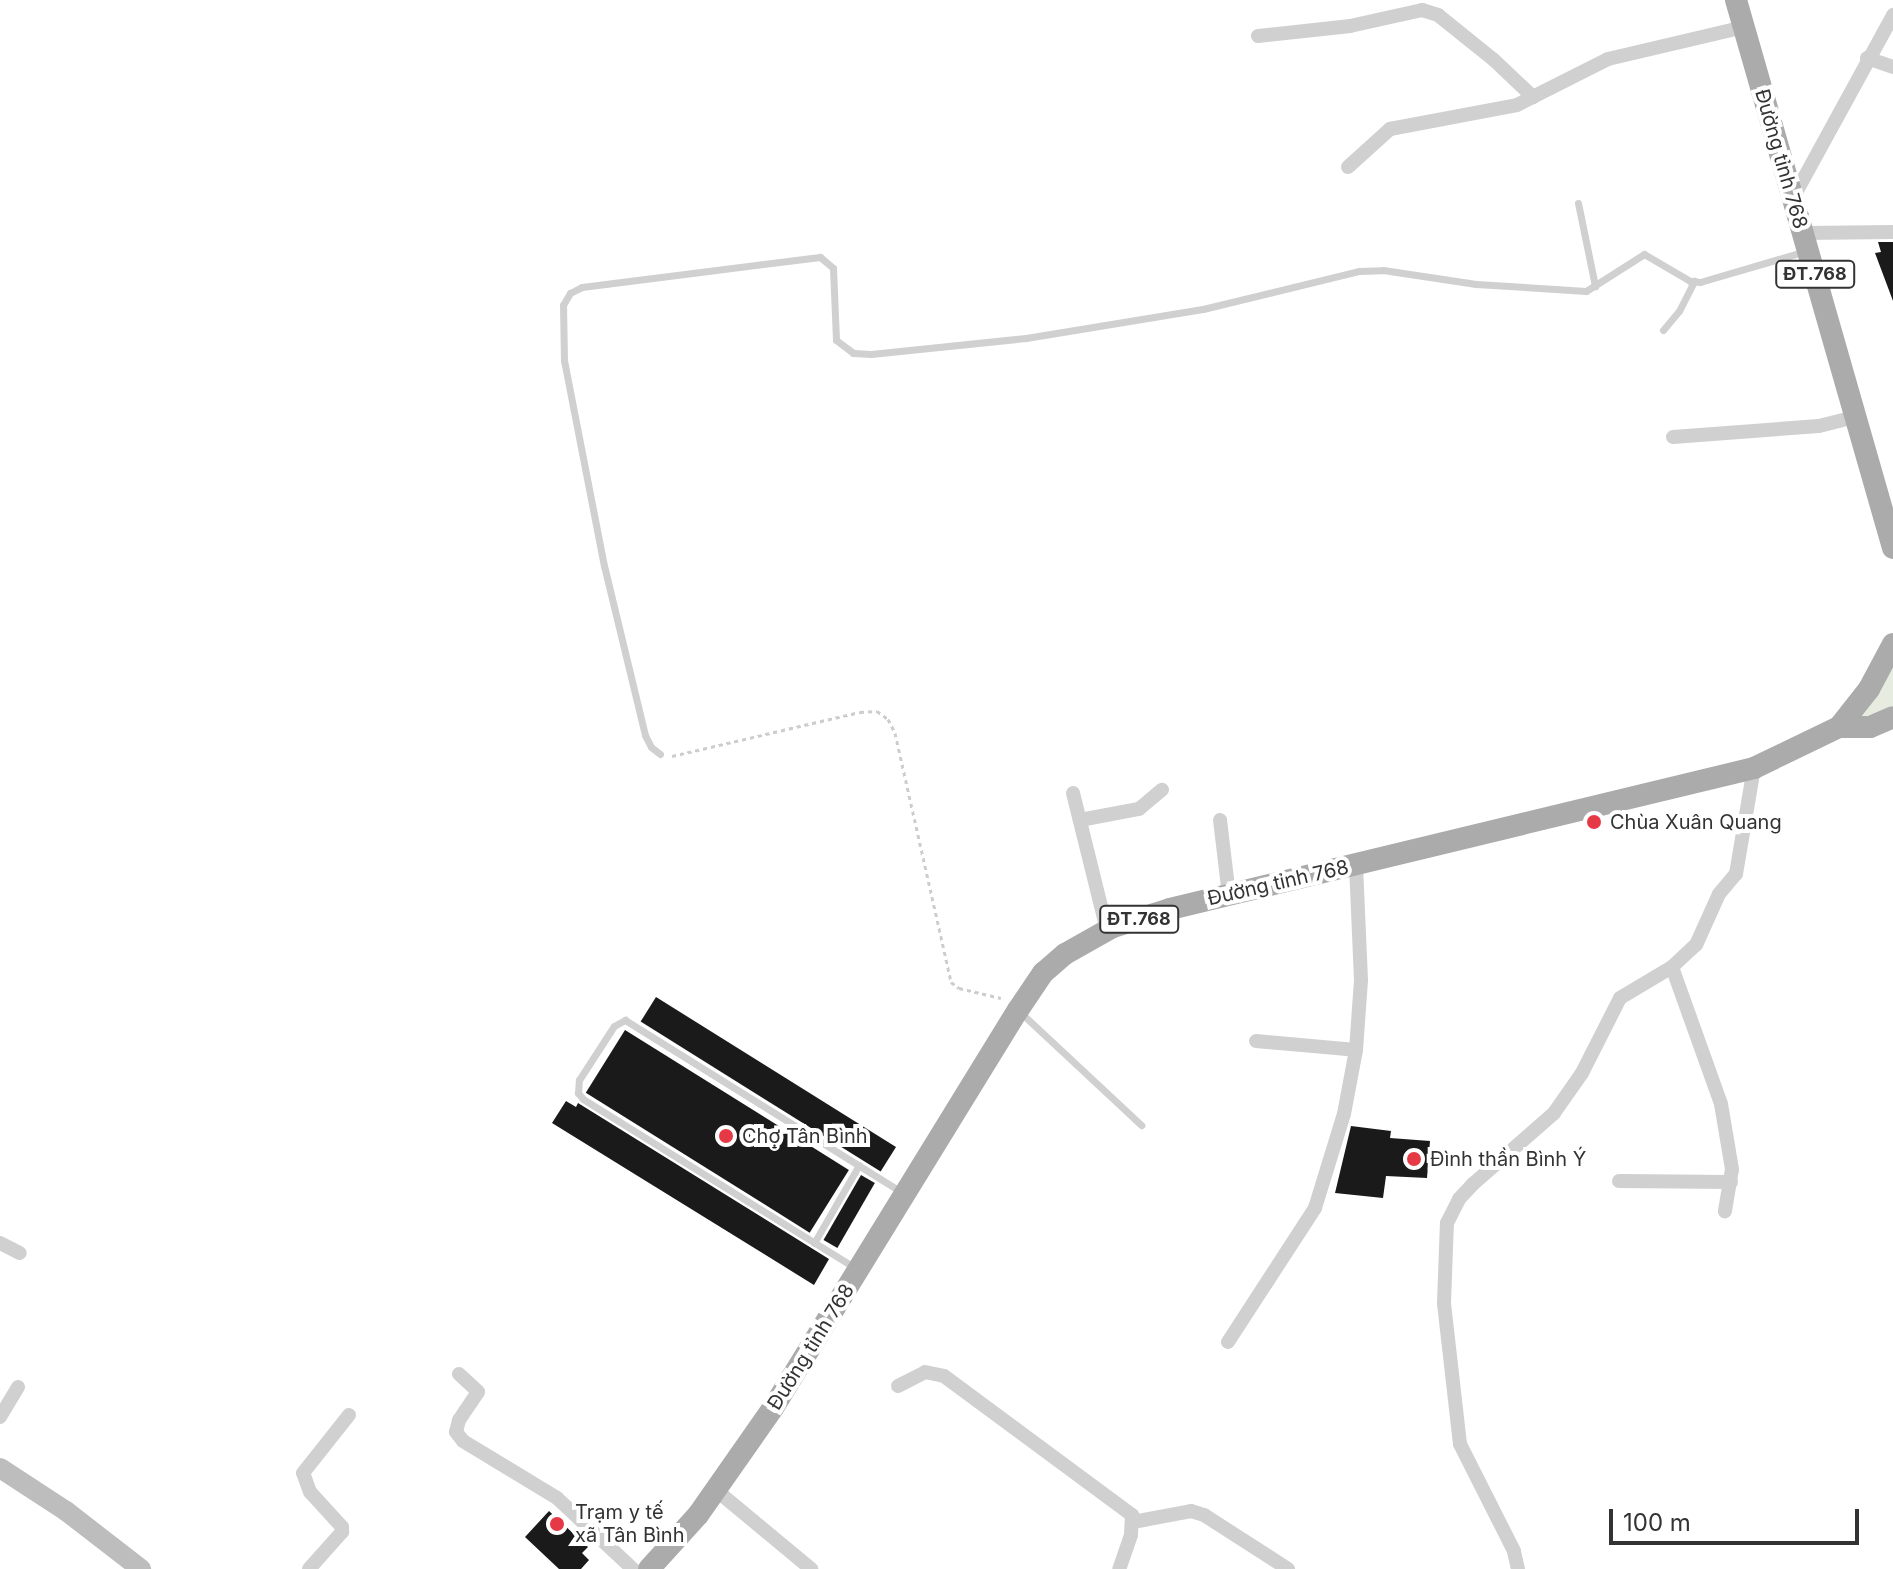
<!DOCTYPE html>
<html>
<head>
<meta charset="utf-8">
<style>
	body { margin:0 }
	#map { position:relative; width:1893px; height:1569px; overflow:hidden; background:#fff; font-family:Inter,sans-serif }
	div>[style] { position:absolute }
	.green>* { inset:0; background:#e6ecdf }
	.building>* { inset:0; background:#1a1a1a; transform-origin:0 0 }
	.path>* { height:3px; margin-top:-1.5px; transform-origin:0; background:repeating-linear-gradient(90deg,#cdcdcd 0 4px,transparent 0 8px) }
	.service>* { height:7px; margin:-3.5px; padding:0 3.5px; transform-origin:3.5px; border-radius:3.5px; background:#d0d0d0 }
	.minor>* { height:14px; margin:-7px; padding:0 7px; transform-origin:7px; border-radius:7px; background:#d0d0d0 }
	.secondary>* { height:20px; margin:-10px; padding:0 10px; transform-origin:10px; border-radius:10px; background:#bdbdbd }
	.primary>* { height:22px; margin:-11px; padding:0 11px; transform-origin:11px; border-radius:11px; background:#ababab }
	.dots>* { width:22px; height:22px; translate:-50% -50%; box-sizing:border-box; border:4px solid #fff; border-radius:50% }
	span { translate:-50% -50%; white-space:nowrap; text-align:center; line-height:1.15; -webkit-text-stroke:8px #fff; paint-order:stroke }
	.shield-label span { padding:2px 6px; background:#fff; border:2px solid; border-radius:6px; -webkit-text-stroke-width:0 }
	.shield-label { font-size:18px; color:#333; font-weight:700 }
	.street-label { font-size:20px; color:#333 }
	.poi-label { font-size:20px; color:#333 }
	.left { translate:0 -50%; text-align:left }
	.scale { position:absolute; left:1609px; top:1509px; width:250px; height:36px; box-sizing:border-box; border:4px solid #333; border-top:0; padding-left:10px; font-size:24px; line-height:28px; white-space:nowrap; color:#333; -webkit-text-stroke:6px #fff; paint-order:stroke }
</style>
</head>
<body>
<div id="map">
	<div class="green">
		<i style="clip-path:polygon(1893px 668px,1893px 706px,1858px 719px,1876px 696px)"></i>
	</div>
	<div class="building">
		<i style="clip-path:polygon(1878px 242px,1893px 242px,1893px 301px,1875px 253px,1881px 252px)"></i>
		<i style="left:656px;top:997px;width:283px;height:29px;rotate:32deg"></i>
		<i style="left:625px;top:1030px;width:264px;height:74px;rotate:32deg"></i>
		<i style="clip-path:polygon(566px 1101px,576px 1107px,578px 1103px,829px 1259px,814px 1285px,552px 1123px)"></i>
		<i style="clip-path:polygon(1351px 1126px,1391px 1131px,1390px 1138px,1430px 1141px,1427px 1178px,1386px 1176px,1383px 1198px,1335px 1193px)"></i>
		<i style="left:861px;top:1175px;width:16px;height:75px;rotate:30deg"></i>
		<i style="clip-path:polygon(549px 1511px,588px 1547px,582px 1553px,589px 1560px,581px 1569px,559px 1569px,525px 1537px)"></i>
	</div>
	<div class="path">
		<i style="left:672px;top:756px;width:193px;rotate:-13.2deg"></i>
		<i style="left:860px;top:712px;width:17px;rotate:-3deg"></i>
		<i style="left:877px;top:711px;width:14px;rotate:36deg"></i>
		<i style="left:888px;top:719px;width:16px;rotate:63deg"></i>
		<i style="left:895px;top:733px;width:255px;rotate:77.3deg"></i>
		<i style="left:951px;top:982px;width:10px;rotate:37deg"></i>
		<i style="left:959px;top:988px;width:43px;rotate:13.4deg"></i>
	</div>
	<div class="service">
		<i style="left:1578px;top:203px;width:85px;rotate:78.4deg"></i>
		<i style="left:1663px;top:330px;width:25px;rotate:-50deg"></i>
		<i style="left:1679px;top:311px;width:34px;rotate:-63deg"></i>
		<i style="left:660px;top:754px;width:11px;rotate:-142deg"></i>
		<i style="left:651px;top:747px;width:13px;rotate:-117deg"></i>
		<i style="left:645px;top:735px;width:174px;rotate:-103.6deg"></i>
		<i style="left:604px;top:566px;width:209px;rotate:-101deg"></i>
		<i style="left:564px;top:361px;width:56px;rotate:-91deg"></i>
		<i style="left:563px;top:305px;width:14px;rotate:-60deg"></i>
		<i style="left:570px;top:293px;width:13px;rotate:-27deg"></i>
		<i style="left:582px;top:287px;width:240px;rotate:-7.2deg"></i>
		<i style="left:820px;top:257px;width:17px;rotate:40deg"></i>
		<i style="left:833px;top:268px;width:72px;rotate:87.6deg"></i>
		<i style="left:836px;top:340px;width:21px;rotate:37deg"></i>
		<i style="left:853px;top:353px;width:18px;rotate:3deg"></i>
		<i style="left:871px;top:354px;width:156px;rotate:-5.9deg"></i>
		<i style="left:1026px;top:338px;width:179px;rotate:-9.3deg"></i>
		<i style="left:1203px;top:309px;width:161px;rotate:-13.7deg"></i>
		<i style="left:1359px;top:271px;width:24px;rotate:-2deg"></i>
		<i style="left:1383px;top:270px;width:94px;rotate:8.6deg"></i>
		<i style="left:1476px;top:284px;width:110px;rotate:3.6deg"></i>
		<i style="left:1586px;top:291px;width:69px;rotate:-32.5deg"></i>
		<i style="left:1644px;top:254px;width:53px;rotate:30.4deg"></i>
		<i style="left:1690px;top:281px;width:10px;rotate:6deg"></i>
		<i style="left:1700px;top:282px;width:110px;rotate:-16.3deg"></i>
		<i style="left:1020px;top:1012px;width:166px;rotate:43deg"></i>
		<i style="left:814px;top:1243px;width:90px;rotate:-60deg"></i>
		<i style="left:857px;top:1269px;width:322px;rotate:-148.2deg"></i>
		<i style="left:583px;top:1099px;width:8px;rotate:-130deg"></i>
		<i style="left:578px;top:1093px;width:13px;rotate:-86deg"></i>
		<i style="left:579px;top:1080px;width:64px;rotate:-57.1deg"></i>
		<i style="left:614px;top:1026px;width:13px;rotate:-29deg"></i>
		<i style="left:625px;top:1020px;width:327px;rotate:31.9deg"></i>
	</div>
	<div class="minor">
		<i style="left:1258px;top:36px;width:93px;rotate:-6.2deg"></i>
		<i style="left:1350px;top:26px;width:74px;rotate:-12.5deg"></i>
		<i style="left:1422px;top:10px;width:17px;rotate:17deg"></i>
		<i style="left:1438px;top:15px;width:72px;rotate:38.8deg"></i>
		<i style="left:1494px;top:60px;width:54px;rotate:43.5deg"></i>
		<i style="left:1867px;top:58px;width:28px;rotate:19deg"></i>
		<i style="left:1348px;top:167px;width:57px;rotate:-42.1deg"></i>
		<i style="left:1390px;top:129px;width:129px;rotate:-10.7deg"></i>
		<i style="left:1517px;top:105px;width:102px;rotate:-26.8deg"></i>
		<i style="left:1608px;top:59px;width:140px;rotate:-13.2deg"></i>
		<i style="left:1793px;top:198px;width:209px;rotate:-61.3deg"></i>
		<i style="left:1803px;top:233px;width:90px;rotate:-0.6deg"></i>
		<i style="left:1673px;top:437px;width:146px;rotate:-4.3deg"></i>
		<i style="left:1819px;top:426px;width:37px;rotate:-14deg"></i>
		<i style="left:1073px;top:793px;width:141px;rotate:76.1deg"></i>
		<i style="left:1080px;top:820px;width:60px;rotate:-10.6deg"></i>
		<i style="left:1139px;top:809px;width:30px;rotate:-40deg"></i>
		<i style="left:1220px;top:820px;width:76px;rotate:83.2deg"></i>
		<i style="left:1672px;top:967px;width:145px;rotate:70.3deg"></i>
		<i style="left:1721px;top:1104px;width:66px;rotate:80.4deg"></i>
		<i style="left:1732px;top:1169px;width:43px;rotate:99.5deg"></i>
		<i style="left:1256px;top:1041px;width:100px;rotate:5.1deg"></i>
		<i style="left:1356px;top:1050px;width:70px;rotate:-85.9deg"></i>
		<i style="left:1361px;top:980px;width:115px;rotate:-92.5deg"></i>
		<i style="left:1619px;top:1181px;width:112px;rotate:0.5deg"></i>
		<i style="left:0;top:1243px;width:22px;rotate:27deg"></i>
		<i style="left:1228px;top:1342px;width:160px;rotate:-57deg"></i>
		<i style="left:1315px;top:1208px;width:98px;rotate:-72.9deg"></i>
		<i style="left:1344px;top:1114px;width:65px;rotate:-79.4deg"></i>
		<i style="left:459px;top:1374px;width:26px;rotate:43deg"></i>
		<i style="left:478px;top:1392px;width:34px;rotate:124deg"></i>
		<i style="left:459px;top:1420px;width:12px;rotate:104deg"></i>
		<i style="left:456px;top:1432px;width:11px;rotate:52deg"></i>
		<i style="left:463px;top:1441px;width:110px;rotate:31.2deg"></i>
		<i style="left:557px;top:1498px;width:104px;rotate:43.1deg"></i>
		<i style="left:898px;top:1386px;width:30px;rotate:-27deg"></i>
		<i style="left:925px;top:1372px;width:19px;rotate:12deg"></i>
		<i style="left:944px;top:1376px;width:234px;rotate:36.5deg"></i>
		<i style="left:1132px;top:1515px;width:20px;rotate:93deg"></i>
		<i style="left:1131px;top:1535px;width:36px;rotate:109deg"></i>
		<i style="left:0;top:1417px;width:35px;rotate:-59deg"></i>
		<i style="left:716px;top:1490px;width:124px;rotate:39.7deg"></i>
		<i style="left:1133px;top:1522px;width:59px;rotate:-10.7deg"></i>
		<i style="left:1191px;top:1511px;width:14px;rotate:17deg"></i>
		<i style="left:1204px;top:1515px;width:100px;rotate:32.7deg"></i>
		<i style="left:309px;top:1569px;width:50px;rotate:-48.3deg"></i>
		<i style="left:342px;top:1532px;width:5px;rotate:-90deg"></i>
		<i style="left:342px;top:1527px;width:47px;rotate:-132.4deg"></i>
		<i style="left:310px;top:1492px;width:20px;rotate:-110deg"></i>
		<i style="left:303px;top:1473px;width:74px;rotate:-51.6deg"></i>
		<i style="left:1518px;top:1569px;width:18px;rotate:-103deg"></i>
		<i style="left:1514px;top:1551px;width:120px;rotate:-116.8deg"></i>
		<i style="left:1460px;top:1444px;width:142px;rotate:-96.5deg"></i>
		<i style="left:1444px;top:1303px;width:80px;rotate:-87.9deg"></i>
		<i style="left:1447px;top:1223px;width:27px;rotate:-63deg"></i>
		<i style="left:1459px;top:1199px;width:21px;rotate:-47deg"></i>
		<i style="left:1473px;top:1184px;width:108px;rotate:-41.2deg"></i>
		<i style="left:1554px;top:1113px;width:49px;rotate:-55deg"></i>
		<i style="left:1582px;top:1073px;width:84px;rotate:-63.1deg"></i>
		<i style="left:1620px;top:998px;width:61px;rotate:-30.8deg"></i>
		<i style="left:1672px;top:967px;width:33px;rotate:-43deg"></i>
		<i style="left:1696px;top:945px;width:56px;rotate:-65.7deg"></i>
		<i style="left:1719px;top:894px;width:26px;rotate:-50deg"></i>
		<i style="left:1736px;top:874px;width:108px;rotate:-80.4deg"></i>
	</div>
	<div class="secondary">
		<i style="left:0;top:1468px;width:79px;rotate:33.1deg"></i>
		<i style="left:66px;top:1511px;width:95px;rotate:37.7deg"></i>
	</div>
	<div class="primary">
		<i style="left:1736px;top:0;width:570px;rotate:74.01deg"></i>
		<i style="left:1839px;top:727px;width:31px"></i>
		<i style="left:1870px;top:727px;width:25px;rotate:-23deg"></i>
		<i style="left:649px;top:1569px;width:73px;rotate:-47.8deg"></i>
		<i style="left:698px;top:1515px;width:131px;rotate:-55deg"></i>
		<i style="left:773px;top:1408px;width:467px;rotate:-58.4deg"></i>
		<i style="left:1018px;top:1010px;width:45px;rotate:-56deg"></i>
		<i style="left:1043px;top:973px;width:29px;rotate:-41deg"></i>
		<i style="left:1065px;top:954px;width:55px;rotate:-29.4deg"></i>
		<i style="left:1113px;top:927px;width:60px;rotate:-17.5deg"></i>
		<i style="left:1170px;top:909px;width:601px;rotate:-13.57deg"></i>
		<i style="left:1754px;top:768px;width:94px;rotate:-25.8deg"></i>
		<i style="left:1839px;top:727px;width:48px;rotate:-51.7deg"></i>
		<i style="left:1869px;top:689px;width:51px;rotate:-61.9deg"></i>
	</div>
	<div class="dots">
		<i style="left:1594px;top:822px;background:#e63946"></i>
		<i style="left:726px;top:1136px;background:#e63946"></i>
		<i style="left:1414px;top:1159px;background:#e63946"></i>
		<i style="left:557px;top:1524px;background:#e63946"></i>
	</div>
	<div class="shield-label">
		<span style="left:1815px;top:274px">ĐT.768</span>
		<span style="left:1139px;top:919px">ĐT.768</span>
	</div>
	<div class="street-label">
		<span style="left:1781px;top:159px;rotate:74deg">Đường tỉnh 768</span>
		<span style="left:1278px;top:883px;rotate:-13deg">Đường tỉnh 768</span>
		<span style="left:811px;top:1347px;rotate:-58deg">Đường tỉnh 768</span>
	</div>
	<div class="poi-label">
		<span class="left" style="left:1610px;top:822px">Chùa Xuân Quang</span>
		<span class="left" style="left:742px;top:1136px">Chợ Tân Bình</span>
		<span class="left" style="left:1430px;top:1159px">Đình thần Bình Ý</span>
		<span class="left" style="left:575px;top:1524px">Trạm y tế<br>xã Tân Bình</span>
	</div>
	<div class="scale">100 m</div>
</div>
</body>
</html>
